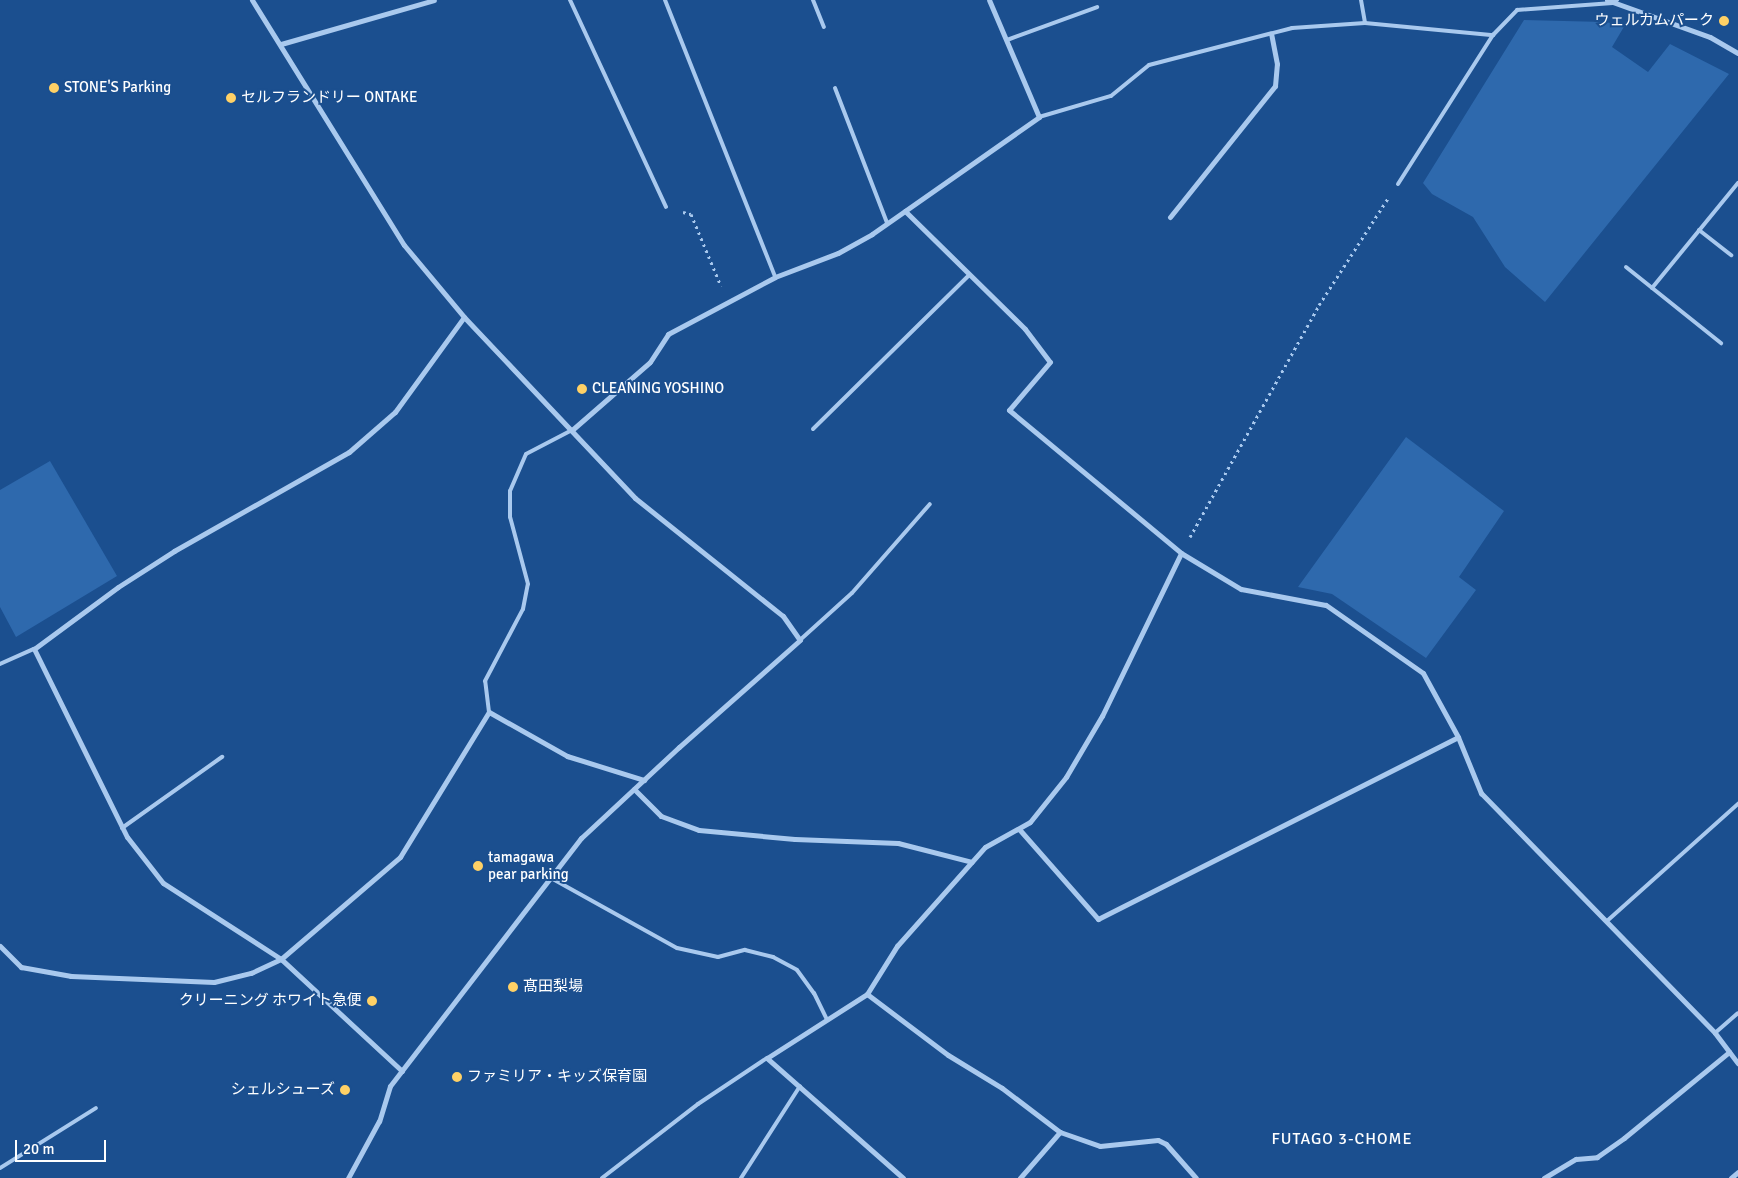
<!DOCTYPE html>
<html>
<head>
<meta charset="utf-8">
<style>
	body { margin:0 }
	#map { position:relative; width:1738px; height:1178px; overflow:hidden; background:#1b4f8f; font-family:Signika,"Noto Sans JP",sans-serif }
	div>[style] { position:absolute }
	.green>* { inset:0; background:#2e69ad }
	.path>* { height:3px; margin-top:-1.5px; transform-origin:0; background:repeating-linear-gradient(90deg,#a9c9ee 0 2.5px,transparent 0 6.5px) }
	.lane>* { height:4px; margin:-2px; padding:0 2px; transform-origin:2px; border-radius:2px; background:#a9c9ee }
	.street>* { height:5px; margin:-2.5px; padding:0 2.5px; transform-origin:2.5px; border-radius:2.5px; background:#a9c9ee }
	.dots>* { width:14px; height:14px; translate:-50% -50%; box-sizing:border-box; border:2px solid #1b4f8f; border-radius:50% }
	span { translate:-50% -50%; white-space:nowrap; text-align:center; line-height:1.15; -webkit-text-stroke:4px #1b4f8f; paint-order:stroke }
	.poi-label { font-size:15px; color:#fff }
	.right { translate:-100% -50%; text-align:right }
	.left { translate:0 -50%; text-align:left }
	.neighbourhood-label { font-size:16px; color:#fff; letter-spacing:1px }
	.scale { position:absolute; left:15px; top:1140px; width:91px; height:22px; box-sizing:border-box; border:2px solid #fff; border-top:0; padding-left:6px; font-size:15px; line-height:18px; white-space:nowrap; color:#fff; -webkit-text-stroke:4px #1b4f8f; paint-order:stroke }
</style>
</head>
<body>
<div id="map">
	<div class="green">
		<i style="clip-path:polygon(1524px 20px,1604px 22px,1625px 25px,1612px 47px,1648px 72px,1670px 44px,1729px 74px,1545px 302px,1505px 267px,1473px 217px,1432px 194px,1423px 183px)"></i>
		<i style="clip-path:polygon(1406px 437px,1504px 511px,1459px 577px,1476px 590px,1426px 658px,1332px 594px,1298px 587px)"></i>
		<i style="clip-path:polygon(50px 461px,117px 576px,16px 637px,0 607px,0 490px)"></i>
	</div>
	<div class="path">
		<i style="left:683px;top:212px;width:8px;rotate:14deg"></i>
		<i style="left:691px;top:214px;width:78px;rotate:67.4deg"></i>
		<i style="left:1190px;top:537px;width:265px;rotate:-60.9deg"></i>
		<i style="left:1319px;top:305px;width:129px;rotate:-57.1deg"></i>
	</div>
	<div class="lane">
		<i style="left:570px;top:0;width:228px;rotate:65.1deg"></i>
		<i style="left:665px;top:0;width:298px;rotate:68.3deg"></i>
		<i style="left:813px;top:0;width:29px;rotate:68deg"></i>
		<i style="left:1361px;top:0;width:23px;rotate:80deg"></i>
		<i style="left:1007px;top:40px;width:96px;rotate:-20.1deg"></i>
		<i style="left:835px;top:88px;width:145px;rotate:68.9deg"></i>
		<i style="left:1039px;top:117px;width:75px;rotate:-16.3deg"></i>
		<i style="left:1111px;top:96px;width:49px;rotate:-39.2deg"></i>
		<i style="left:1149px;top:65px;width:148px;rotate:-14.5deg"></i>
		<i style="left:1292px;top:28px;width:73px;rotate:-3.9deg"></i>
		<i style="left:1365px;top:23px;width:129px;rotate:5.4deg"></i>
		<i style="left:1398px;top:184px;width:177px;rotate:-57.5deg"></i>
		<i style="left:1493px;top:35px;width:35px;rotate:-46deg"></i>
		<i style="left:1517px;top:10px;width:96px;rotate:-4.2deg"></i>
		<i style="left:1613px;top:3px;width:5px;rotate:-37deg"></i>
		<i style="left:1699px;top:230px;width:41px;rotate:38deg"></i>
		<i style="left:1626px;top:267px;width:122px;rotate:38.7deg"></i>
		<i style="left:1652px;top:288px;width:136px;rotate:-50.7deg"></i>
		<i style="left:813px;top:429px;width:219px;rotate:-44.6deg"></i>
		<i style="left:800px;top:640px;width:70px;rotate:-42.1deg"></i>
		<i style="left:852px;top:593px;width:118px;rotate:-48.8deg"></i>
		<i style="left:0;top:664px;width:37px;rotate:-24deg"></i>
		<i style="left:489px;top:712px;width:31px;rotate:-97deg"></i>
		<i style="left:485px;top:681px;width:81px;rotate:-62.2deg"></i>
		<i style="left:523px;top:609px;width:25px;rotate:-79deg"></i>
		<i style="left:528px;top:584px;width:69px;rotate:-105deg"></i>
		<i style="left:510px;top:517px;width:26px;rotate:-90deg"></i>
		<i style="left:510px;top:491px;width:40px;rotate:-66.6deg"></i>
		<i style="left:526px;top:454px;width:52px;rotate:-27.6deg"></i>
		<i style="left:122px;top:828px;width:123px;rotate:-35.4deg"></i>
		<i style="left:551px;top:878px;width:144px;rotate:29.1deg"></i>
		<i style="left:677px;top:948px;width:42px;rotate:12.4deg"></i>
		<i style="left:718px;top:957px;width:28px;rotate:-15deg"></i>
		<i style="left:745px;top:950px;width:29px;rotate:14deg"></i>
		<i style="left:773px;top:957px;width:27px;rotate:28deg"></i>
		<i style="left:797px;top:970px;width:29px;rotate:54deg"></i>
		<i style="left:814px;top:993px;width:30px;rotate:64deg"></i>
		<i style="left:1607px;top:921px;width:176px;rotate:-41.8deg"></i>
		<i style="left:1715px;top:1033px;width:30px;rotate:-41deg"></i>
		<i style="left:0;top:1168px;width:113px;rotate:-32deg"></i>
		<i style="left:602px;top:1178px;width:121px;rotate:-37.6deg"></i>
		<i style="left:698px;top:1104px;width:83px;rotate:-33.7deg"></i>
		<i style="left:741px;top:1178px;width:109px;rotate:-57.3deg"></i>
	</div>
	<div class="street">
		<i style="left:252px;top:0;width:288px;rotate:58.2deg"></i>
		<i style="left:404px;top:245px;width:94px;rotate:50.2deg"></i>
		<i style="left:464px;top:317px;width:249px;rotate:46.6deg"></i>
		<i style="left:635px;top:498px;width:189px;rotate:38.6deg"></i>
		<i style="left:783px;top:616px;width:29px;rotate:55deg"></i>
		<i style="left:800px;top:640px;width:162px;rotate:138.5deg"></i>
		<i style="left:679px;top:747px;width:134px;rotate:137.1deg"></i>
		<i style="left:581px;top:838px;width:313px;rotate:127.6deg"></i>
		<i style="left:390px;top:1086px;width:37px;rotate:107deg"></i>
		<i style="left:379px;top:1121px;width:65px;rotate:118.5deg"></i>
		<i style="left:1607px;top:0;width:109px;rotate:19.8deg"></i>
		<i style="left:1710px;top:37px;width:32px;rotate:30deg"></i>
		<i style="left:281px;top:44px;width:159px;rotate:-16deg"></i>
		<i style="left:905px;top:211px;width:168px;rotate:44.5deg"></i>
		<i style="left:1025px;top:329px;width:41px;rotate:52.9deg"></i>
		<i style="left:1050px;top:362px;width:63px;rotate:130.5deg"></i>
		<i style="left:1009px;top:410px;width:224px;rotate:39.7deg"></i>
		<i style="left:1181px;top:553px;width:70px;rotate:31deg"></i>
		<i style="left:1241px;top:589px;width:86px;rotate:10.7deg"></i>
		<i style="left:1326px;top:605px;width:118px;rotate:35deg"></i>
		<i style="left:1423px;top:673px;width:73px;rotate:61.3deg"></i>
		<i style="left:1458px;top:737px;width:61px;rotate:67.7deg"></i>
		<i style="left:1481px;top:793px;width:335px;rotate:45.7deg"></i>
		<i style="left:1715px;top:1033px;width:38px;rotate:53deg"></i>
		<i style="left:1170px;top:217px;width:168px;rotate:-51.3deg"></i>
		<i style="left:1275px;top:86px;width:22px;rotate:-85deg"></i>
		<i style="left:1277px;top:64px;width:31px;rotate:-101deg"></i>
		<i style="left:572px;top:430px;width:103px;rotate:-41.1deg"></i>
		<i style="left:650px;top:362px;width:33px;rotate:-57deg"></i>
		<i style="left:668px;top:334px;width:121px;rotate:-28deg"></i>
		<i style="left:775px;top:277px;width:67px;rotate:-20.9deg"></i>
		<i style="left:838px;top:253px;width:39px;rotate:-29deg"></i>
		<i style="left:872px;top:234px;width:204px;rotate:-35deg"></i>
		<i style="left:1039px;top:117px;width:127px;rotate:-113.1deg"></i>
		<i style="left:634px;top:789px;width:38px;rotate:45deg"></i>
		<i style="left:661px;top:816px;width:40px;rotate:20.2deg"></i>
		<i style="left:699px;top:830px;width:96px;rotate:5.4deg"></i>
		<i style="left:795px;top:839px;width:103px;rotate:2.2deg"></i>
		<i style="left:898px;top:843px;width:76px;rotate:14.4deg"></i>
		<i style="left:1019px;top:829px;width:120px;rotate:48.7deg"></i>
		<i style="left:1098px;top:919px;width:403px;rotate:-26.8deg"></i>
		<i style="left:0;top:946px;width:30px;rotate:45deg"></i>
		<i style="left:21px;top:967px;width:51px;rotate:10.2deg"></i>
		<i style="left:71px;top:976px;width:143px;rotate:2.4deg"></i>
		<i style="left:214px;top:982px;width:38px;rotate:-14deg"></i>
		<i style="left:251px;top:973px;width:33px;rotate:-25deg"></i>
		<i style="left:281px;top:959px;width:157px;rotate:-40.6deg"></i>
		<i style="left:400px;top:857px;width:170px;rotate:-58.5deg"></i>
		<i style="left:489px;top:712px;width:90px;rotate:29.4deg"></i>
		<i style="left:567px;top:756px;width:81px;rotate:17.3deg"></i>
		<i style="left:867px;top:994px;width:101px;rotate:37deg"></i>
		<i style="left:948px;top:1055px;width:63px;rotate:31.4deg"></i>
		<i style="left:1002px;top:1088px;width:73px;rotate:37.2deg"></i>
		<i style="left:1060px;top:1132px;width:42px;rotate:19.3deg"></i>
		<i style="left:1100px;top:1146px;width:58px;rotate:-5.9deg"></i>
		<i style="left:1158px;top:1140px;width:9px;rotate:27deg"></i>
		<i style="left:1166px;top:1144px;width:45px;rotate:48.6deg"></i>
		<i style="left:402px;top:1071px;width:165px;rotate:-137.2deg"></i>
		<i style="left:281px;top:959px;width:140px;rotate:-147.2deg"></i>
		<i style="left:163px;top:883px;width:58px;rotate:-128deg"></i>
		<i style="left:127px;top:837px;width:210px;rotate:-116.3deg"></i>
		<i style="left:34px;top:649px;width:104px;rotate:-36.4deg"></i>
		<i style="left:118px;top:587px;width:67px;rotate:-32.7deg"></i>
		<i style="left:174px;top:551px;width:201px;rotate:-29.5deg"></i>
		<i style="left:349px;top:452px;width:61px;rotate:-41deg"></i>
		<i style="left:395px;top:412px;width:117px;rotate:-54deg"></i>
		<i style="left:903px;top:1178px;width:181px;rotate:-138.6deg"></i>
		<i style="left:767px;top:1058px;width:119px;rotate:-32.6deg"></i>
		<i style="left:867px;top:994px;width:57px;rotate:-58deg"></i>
		<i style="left:897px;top:946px;width:132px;rotate:-48.4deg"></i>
		<i style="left:985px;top:847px;width:51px;rotate:-29.1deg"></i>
		<i style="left:1030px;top:822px;width:58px;rotate:-51.3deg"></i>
		<i style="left:1066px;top:777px;width:71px;rotate:-59.5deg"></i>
		<i style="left:1102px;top:716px;width:181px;rotate:-64.1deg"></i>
		<i style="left:1020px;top:1178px;width:61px;rotate:-49deg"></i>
		<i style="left:1544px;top:1178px;width:37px;rotate:-31deg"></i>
		<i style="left:1576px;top:1159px;width:21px;rotate:-5deg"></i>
		<i style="left:1597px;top:1157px;width:33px;rotate:-35deg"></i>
		<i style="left:1624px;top:1138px;width:136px;rotate:-39.3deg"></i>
		<i style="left:1731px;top:1178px;width:9px;rotate:-41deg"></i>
	</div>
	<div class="dots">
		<i style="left:1724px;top:21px;background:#ffd166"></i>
		<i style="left:54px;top:88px;background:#ffd166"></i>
		<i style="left:231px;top:98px;background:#ffd166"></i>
		<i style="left:582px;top:389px;background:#ffd166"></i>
		<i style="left:478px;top:866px;background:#ffd166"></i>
		<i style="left:513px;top:987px;background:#ffd166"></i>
		<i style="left:372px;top:1001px;background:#ffd166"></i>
		<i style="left:457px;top:1077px;background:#ffd166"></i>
		<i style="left:345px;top:1090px;background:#ffd166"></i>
	</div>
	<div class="poi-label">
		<span class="right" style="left:1714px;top:21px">ウェルカムパーク</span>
		<span class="left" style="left:64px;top:88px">STONE'S Parking</span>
		<span class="left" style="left:241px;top:98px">セルフランドリー ONTAKE</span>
		<span class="left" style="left:592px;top:389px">CLEANING YOSHINO</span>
		<span class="left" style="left:488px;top:866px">tamagawa<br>pear parking</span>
		<span class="left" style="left:523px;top:987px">髙田梨場</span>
		<span class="right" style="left:362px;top:1001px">クリーニング ホワイト急便</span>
		<span class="left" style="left:467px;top:1077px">ファミリア・キッズ保育園</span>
		<span class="right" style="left:335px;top:1090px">シェルシューズ</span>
	</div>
	<div class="neighbourhood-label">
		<span style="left:1342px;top:1139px">FUTAGO 3-CHOME</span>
	</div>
	<div class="scale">20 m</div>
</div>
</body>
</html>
